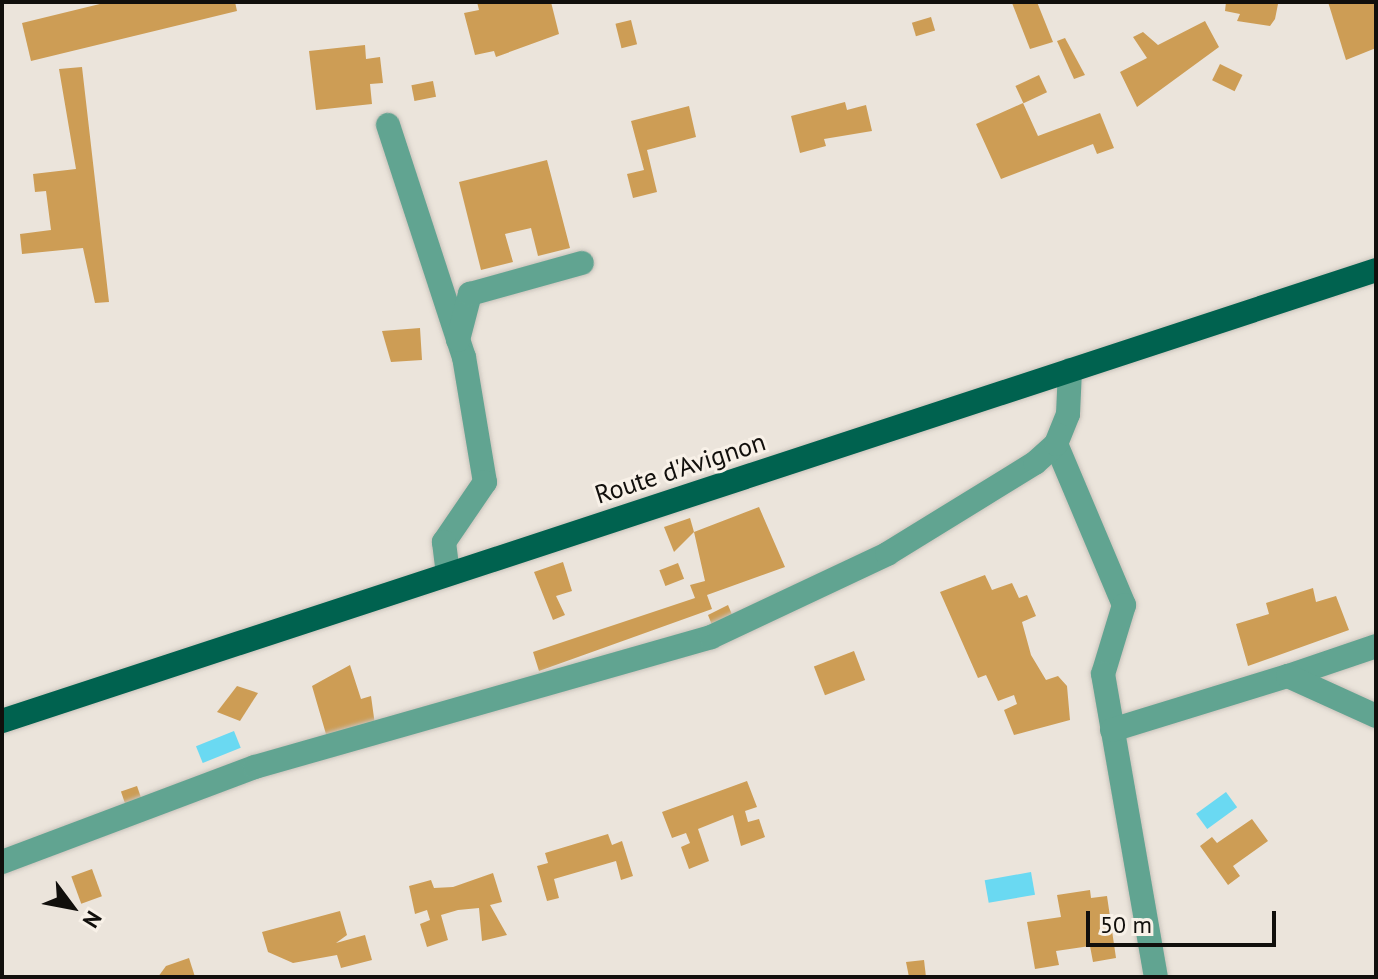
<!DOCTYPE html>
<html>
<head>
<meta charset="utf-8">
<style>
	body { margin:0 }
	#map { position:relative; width:1378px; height:979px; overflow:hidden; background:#ebe4db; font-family:"PT Sans",sans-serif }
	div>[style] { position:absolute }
	.water>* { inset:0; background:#6ad9f2; transform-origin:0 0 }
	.building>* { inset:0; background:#cd9d55; transform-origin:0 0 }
	.roads { filter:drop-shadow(0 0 2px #c8c2ba) drop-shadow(0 0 2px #c8c2ba) }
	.minor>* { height:24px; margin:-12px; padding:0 12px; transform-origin:12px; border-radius:12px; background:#61a491 }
	.major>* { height:24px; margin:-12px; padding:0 12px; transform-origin:12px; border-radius:12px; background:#00624f }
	span { translate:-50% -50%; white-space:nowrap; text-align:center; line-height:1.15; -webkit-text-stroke:6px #f8f1e8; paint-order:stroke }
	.street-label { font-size:26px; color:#110f0c }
	.frame { position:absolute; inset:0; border:4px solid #110f0c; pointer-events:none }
	.north { position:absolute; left:32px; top:867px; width:80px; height:80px; -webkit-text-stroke:6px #f8f1e8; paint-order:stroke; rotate:122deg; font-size:22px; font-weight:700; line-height:32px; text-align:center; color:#110f0c }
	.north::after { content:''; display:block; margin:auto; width:28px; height:36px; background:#110f0c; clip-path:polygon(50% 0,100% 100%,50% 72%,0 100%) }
	.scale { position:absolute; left:1086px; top:911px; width:190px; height:36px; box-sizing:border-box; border:4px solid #110f0c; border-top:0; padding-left:10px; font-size:24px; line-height:28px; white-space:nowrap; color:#110f0c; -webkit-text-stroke:6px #f8f1e8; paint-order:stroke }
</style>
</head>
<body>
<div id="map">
	<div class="water">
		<i style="left:234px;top:731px;width:18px;height:41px;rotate:68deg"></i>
		<i style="left:1226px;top:792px;width:19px;height:37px;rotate:54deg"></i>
		<i style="left:1031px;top:872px;width:23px;height:47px;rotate:80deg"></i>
	</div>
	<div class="building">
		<i style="clip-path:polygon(108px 2px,235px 2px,237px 11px,31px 61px,22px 23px)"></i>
		<i style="clip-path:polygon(477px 2px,551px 2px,559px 34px,496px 57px,494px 51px,475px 55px,464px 13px,479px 10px)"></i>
		<i style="clip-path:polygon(1037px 2px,1053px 42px,1030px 49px,1012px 3px)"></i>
		<i style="clip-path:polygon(1226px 2px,1278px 4px,1275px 19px,1270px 26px,1237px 21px,1240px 14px,1225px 11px)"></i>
		<i style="clip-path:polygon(1328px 2px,1376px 2px,1376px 48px,1346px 60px)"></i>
		<i style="left:931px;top:17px;width:14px;height:20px;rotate:73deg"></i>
		<i style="left:631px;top:20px;width:25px;height:16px;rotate:76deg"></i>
		<i style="clip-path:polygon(1205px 21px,1219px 47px,1137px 107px,1120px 72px,1147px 58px,1133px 37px,1143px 32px,1158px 45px)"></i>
		<i style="clip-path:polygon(1065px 38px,1085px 75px,1074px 79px,1057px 41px)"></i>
		<i style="clip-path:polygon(365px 45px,366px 59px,380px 57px,383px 83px,370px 84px,372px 104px,316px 110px,309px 51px)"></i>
		<i style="left:1220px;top:64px;width:25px;height:18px;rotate:26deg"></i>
		<i style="clip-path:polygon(82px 67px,109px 302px,95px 303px,83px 248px,22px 254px,20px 234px,51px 230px,46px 191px,35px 192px,33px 174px,76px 169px,59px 69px)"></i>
		<i style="left:1039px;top:75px;width:19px;height:26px;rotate:65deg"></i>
		<i style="left:433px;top:81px;width:16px;height:22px;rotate:79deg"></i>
		<i style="clip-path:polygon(845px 102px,847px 110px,866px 105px,872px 131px,824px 139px,826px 146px,800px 153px,791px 116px)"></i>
		<i style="clip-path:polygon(1023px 103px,1038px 136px,1100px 113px,1114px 148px,1097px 154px,1093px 144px,1001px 179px,976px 124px)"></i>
		<i style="clip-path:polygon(689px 106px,696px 137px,647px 150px,657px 192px,633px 198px,627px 174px,644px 170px,631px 121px)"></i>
		<i style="clip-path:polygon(547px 160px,570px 248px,538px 256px,531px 228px,505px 234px,513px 262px,481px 270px,459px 182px)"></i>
		<i style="clip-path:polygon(420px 328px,422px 360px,391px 362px,382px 331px)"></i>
		<i style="clip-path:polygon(759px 507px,785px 567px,707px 595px,712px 609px,539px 671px,533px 652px,695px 598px,690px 585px,705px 581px,694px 532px)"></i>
		<i style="clip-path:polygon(690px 518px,694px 532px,674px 552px,664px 527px)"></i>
		<i style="clip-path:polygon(563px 562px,572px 591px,556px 596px,565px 615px,553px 620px,534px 572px)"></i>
		<i style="left:678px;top:563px;width:17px;height:20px;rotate:69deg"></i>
		<i style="clip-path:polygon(985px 575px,992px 590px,1012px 583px,1019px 598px,1027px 595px,1036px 616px,1022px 622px,1031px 655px,1046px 680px,1058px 676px,1067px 686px,1070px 720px,1014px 735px,1004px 710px,1017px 704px,1014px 695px,998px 701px,986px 675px,978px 678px,940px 592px)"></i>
		<i style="clip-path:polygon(1313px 588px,1316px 602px,1336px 596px,1349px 630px,1248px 666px,1236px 624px,1269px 614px,1266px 603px)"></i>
		<i style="clip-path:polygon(728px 605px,733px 617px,712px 625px,708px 615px)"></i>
		<i style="left:854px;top:651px;width:31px;height:43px;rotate:69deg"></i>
		<i style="clip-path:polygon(350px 665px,361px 699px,371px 696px,375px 725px,328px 741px,312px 686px)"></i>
		<i style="clip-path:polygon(237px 686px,258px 693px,240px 721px,217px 712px)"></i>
		<i style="clip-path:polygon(747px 781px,757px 807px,745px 811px,748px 822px,759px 819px,765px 837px,741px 846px,733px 815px,698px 829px,709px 861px,689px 869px,681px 847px,690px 843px,686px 833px,672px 838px,662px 812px)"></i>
		<i style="left:137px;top:786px;width:18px;height:17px;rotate:71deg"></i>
		<i style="clip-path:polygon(1252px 819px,1268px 841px,1233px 866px,1240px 876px,1228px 885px,1200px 846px,1212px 837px,1217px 843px)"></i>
		<i style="clip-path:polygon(608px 834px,612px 845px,622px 841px,633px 876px,621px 880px,616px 861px,554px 879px,559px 898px,547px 901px,537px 866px,548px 863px,545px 853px)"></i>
		<i style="left:92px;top:869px;width:29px;height:22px;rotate:70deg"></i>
		<i style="clip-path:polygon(493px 873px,502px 902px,490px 905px,507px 935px,482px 941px,479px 908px,458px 910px,441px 915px,448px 940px,427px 947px,420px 924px,430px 920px,427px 910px,415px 914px,409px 886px,431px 880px,434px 888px,453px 887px)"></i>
		<i style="clip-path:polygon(1090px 890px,1091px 898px,1107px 896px,1116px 958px,1093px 962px,1090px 946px,1056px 951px,1059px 965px,1035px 969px,1027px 922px,1061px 917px,1057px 895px)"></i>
		<i style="clip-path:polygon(340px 911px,347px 935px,336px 943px,365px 935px,372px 960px,341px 968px,337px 955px,293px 963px,268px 952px,262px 932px)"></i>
		<i style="clip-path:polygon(189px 958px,195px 977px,158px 977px,166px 966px)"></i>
		<i style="clip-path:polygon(924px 960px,926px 977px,909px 977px,906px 962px)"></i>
	</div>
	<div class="roads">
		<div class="minor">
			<i style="left:388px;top:125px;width:244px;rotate:71.9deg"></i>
			<i style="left:464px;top:357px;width:127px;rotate:80.5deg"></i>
			<i style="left:485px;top:482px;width:73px;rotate:124.3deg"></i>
			<i style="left:444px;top:542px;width:31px;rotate:83deg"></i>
			<i style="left:458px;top:340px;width:48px;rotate:-75.4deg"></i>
			<i style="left:470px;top:294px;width:116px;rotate:-15.5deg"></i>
			<i style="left:1056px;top:444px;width:175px;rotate:67.1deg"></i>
			<i style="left:1124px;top:605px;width:72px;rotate:106.9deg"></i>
			<i style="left:1103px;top:674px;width:308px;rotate:80.1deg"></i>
			<i style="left:1288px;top:676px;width:93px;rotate:-18.8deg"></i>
			<i style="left:1112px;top:730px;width:184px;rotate:-17.1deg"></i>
			<i style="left:1288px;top:676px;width:97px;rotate:24.4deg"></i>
			<i style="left:2px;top:862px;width:270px;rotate:-20.6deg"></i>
			<i style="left:255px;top:767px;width:474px;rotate:-15.9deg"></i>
			<i style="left:711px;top:637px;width:195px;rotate:-25.2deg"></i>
			<i style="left:887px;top:554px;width:174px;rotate:-31.6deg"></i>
			<i style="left:1035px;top:463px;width:28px;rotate:-42deg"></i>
			<i style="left:1056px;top:444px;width:32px;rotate:-68deg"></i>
			<i style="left:1068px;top:414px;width:44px;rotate:-87.4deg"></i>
		</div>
		<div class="major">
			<i style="left:2px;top:721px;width:1446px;rotate:-18.17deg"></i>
		</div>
	</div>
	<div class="street-label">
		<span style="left:680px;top:468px;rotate:-18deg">Route d'Avignon</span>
	</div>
	<div class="frame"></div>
	<div class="north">N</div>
	<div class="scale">50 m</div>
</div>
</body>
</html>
